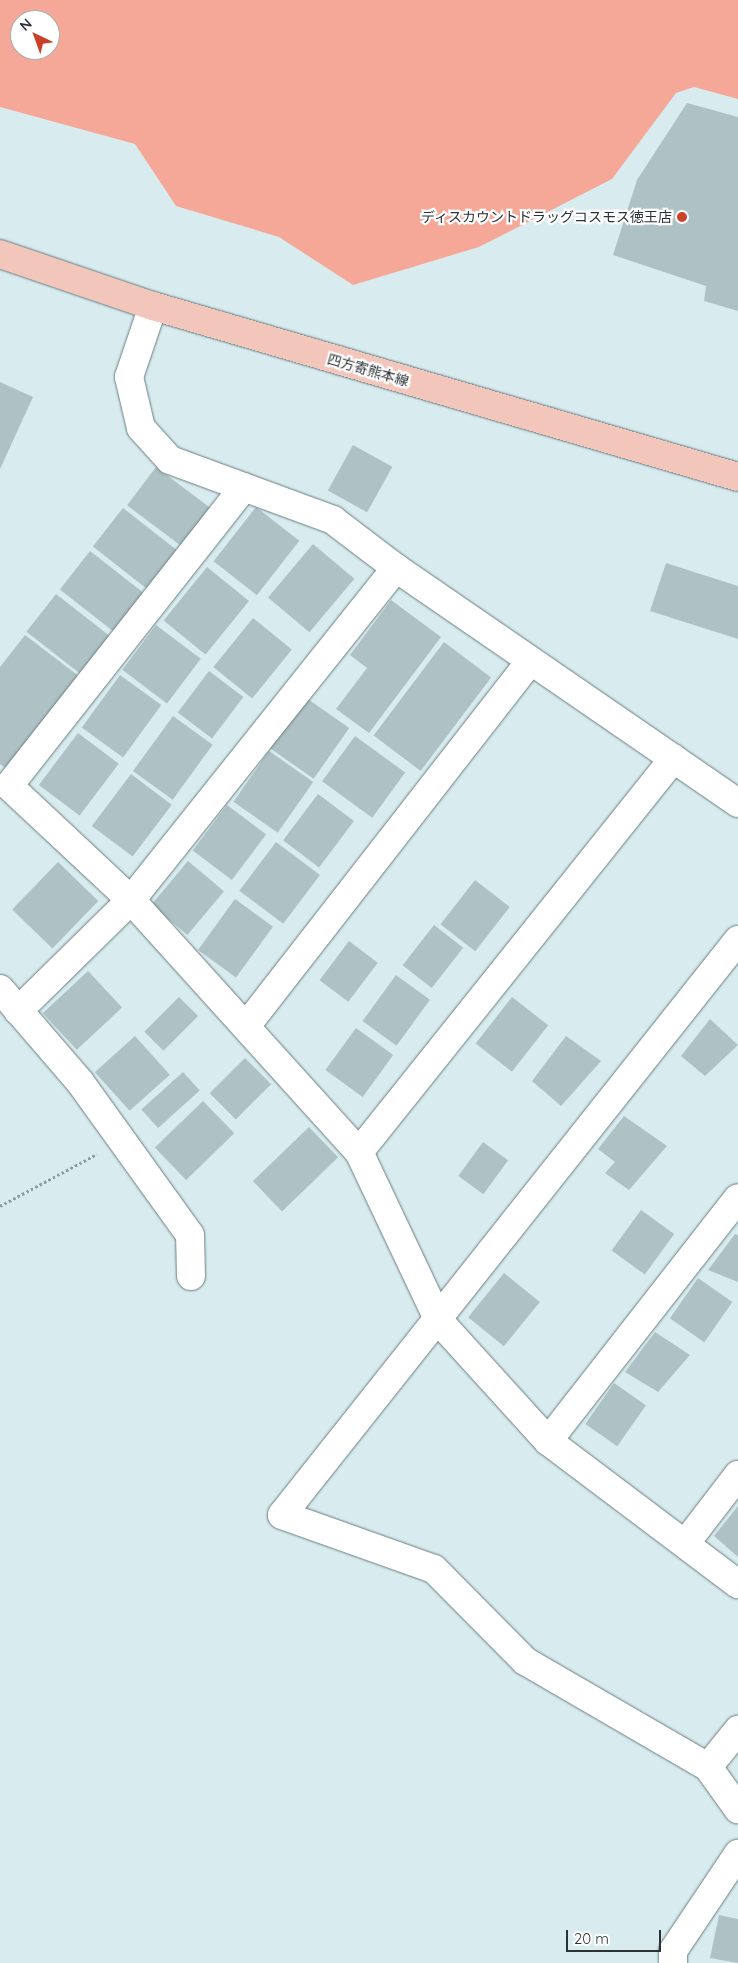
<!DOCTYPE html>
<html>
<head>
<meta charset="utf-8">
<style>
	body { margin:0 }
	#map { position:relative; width:738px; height:1963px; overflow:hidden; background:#d8ecf0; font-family:Quicksand,"Noto Sans JP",sans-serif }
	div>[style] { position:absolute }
	.green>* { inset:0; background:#f5a897 }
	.building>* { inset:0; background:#aec2c5; transform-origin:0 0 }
	.path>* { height:3px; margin-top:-1.5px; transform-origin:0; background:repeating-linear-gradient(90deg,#8d9b9e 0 2.5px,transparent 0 5px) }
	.roads { filter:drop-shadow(0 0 1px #697c7f) drop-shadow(0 0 1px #697c7f) }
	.minor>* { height:28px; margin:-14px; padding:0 14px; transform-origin:14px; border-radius:14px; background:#fff }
	.major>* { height:28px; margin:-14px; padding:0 14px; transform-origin:14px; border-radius:14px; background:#f3c6bc }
	.dots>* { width:14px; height:14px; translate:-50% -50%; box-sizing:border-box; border:2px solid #fff; border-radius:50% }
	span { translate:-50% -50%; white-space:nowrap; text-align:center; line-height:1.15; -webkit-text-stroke:4.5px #fff; paint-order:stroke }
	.poi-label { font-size:14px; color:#2a3234 }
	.right { translate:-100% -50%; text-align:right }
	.street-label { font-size:14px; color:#2a3234 }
	.north { position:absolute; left:10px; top:10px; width:50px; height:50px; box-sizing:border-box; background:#fff; border:1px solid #aaadae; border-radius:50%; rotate:318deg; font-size:14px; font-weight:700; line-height:20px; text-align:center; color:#2a3234 }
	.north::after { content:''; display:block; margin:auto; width:18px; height:22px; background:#cb4028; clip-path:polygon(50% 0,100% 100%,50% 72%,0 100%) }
	.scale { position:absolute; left:566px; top:1930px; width:95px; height:22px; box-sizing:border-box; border:2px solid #2a3234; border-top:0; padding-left:6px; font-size:15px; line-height:18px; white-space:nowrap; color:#2a3234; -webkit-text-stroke:4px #fff; paint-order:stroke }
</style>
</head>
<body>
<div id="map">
	<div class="green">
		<i style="clip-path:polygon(evenodd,0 0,738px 0,738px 99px,694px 87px,676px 93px,612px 179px,479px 247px,353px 285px,279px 237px,176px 206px,135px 144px,0 107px,0 0,20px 20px,50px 20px,50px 50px,20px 50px,20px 20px)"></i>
	</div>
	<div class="building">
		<i style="clip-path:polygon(687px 103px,738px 117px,738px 311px,704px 301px,706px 286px,613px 255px,637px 180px)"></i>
		<i style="clip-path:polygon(0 382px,33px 397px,0 469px)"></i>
		<i style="left:353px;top:445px;width:45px;height:52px;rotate:29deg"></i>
		<i style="left:156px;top:467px;width:69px;height:48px;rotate:37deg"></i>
		<i style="left:256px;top:507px;width:55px;height:69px;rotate:38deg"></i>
		<i style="left:123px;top:508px;width:71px;height:49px;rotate:38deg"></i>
		<i style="left:313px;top:544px;width:54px;height:70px;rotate:40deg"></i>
		<i style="left:90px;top:551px;width:71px;height:49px;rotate:38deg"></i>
		<i style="clip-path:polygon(666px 563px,738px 586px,738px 639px,650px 611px)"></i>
		<i style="left:207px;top:567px;width:54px;height:69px;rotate:39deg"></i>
		<i style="left:56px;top:594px;width:71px;height:48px;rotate:38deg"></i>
		<i style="clip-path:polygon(391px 600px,441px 637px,369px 733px,336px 709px,367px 668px,350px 655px)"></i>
		<i style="left:253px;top:618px;width:50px;height:63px;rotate:39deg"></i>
		<i style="left:156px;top:625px;width:56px;height:56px;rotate:37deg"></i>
		<i style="clip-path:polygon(25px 635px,80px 677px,8px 770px,0 764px,0 667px)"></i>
		<i style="left:444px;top:642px;width:59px;height:117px;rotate:37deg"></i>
		<i style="left:209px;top:671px;width:43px;height:52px;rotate:37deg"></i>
		<i style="left:120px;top:675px;width:51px;height:65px;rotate:36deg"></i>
		<i style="left:305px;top:697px;width:54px;height:62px;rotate:35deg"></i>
		<i style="left:173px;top:716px;width:49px;height:68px;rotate:36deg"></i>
		<i style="left:78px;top:733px;width:51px;height:65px;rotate:37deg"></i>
		<i style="left:355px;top:736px;width:62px;height:56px;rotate:36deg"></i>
		<i style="left:269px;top:751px;width:54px;height:62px;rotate:35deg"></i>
		<i style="left:131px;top:774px;width:51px;height:65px;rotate:37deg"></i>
		<i style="left:318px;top:794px;width:45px;height:58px;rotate:37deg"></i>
		<i style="left:227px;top:805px;width:49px;height:57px;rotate:37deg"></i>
		<i style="left:276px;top:842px;width:55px;height:61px;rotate:37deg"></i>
		<i style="left:188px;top:861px;width:47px;height:57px;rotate:40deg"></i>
		<i style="left:58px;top:862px;width:56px;height:66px;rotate:44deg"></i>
		<i style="left:475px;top:880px;width:44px;height:56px;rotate:38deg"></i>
		<i style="left:235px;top:899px;width:47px;height:63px;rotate:36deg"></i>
		<i style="left:434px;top:925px;width:37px;height:51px;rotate:38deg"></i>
		<i style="left:349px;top:941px;width:36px;height:49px;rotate:37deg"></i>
		<i style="left:88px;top:971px;width:50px;height:62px;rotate:47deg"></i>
		<i style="left:396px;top:975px;width:42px;height:57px;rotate:36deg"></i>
		<i style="left:179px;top:997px;width:27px;height:49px;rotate:45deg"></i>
		<i style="left:512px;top:997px;width:46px;height:59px;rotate:38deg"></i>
		<i style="clip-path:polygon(710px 1019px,738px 1045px,705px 1076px,681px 1056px)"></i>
		<i style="left:356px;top:1028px;width:46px;height:52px;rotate:36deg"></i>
		<i style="left:135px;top:1036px;width:52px;height:54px;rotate:48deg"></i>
		<i style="clip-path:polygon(566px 1036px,601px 1061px,561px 1106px,532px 1081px)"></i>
		<i style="left:245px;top:1058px;width:37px;height:50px;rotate:45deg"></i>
		<i style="left:183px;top:1072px;width:25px;height:56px;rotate:48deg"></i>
		<i style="left:203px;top:1101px;width:45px;height:67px;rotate:46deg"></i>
		<i style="clip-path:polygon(624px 1116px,667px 1146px,629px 1190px,605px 1173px,615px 1162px,598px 1149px)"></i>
		<i style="left:309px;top:1127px;width:42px;height:78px;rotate:46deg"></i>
		<i style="left:483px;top:1142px;width:31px;height:42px;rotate:36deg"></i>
		<i style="left:641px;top:1210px;width:41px;height:50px;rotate:36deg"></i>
		<i style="clip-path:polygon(735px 1234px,738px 1235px,738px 1282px,708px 1270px)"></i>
		<i style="left:504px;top:1273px;width:46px;height:57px;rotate:39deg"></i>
		<i style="left:698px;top:1278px;width:42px;height:49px;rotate:35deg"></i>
		<i style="clip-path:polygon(655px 1332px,690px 1355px,658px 1392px,625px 1372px)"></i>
		<i style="left:614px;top:1383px;width:39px;height:50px;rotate:35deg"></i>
		<i style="clip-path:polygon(738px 1506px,738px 1557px,714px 1536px)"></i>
		<i style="clip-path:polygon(719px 1915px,738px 1919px,738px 1963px,710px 1958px)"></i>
	</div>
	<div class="path">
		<i style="left:0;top:1206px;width:110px;rotate:-28.2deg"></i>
	</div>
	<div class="roads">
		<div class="minor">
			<i style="left:153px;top:306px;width:75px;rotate:108.7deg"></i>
			<i style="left:129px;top:377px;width:52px;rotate:76.8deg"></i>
			<i style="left:141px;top:428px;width:43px;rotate:47.8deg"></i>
			<i style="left:170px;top:460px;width:174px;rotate:20.2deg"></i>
			<i style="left:333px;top:520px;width:79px;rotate:37.3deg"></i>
			<i style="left:396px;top:568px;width:415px;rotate:34.5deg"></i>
			<i style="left:244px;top:487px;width:380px;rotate:128.2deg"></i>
			<i style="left:9px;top:786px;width:167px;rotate:43.1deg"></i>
			<i style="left:131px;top:900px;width:340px;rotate:47.9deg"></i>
			<i style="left:359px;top:1152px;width:504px;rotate:-51.36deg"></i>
			<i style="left:738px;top:940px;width:734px;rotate:128.42deg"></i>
			<i style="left:282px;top:1515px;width:161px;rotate:19.6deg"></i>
			<i style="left:434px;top:1569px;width:129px;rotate:45.3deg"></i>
			<i style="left:525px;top:1661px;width:211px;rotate:30.1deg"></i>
			<i style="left:708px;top:1767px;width:52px;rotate:54.5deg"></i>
			<i style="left:0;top:989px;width:123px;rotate:49.3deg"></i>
			<i style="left:80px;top:1082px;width:188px;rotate:54.3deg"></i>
			<i style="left:190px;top:1235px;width:41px;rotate:88.6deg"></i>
			<i style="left:18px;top:1011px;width:158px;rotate:-44.5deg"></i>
			<i style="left:131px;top:900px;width:425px;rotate:-51.4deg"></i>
			<i style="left:247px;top:1025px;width:461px;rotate:-52.1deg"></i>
			<i style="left:359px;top:1152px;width:187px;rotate:64.7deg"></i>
			<i style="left:439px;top:1321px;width:162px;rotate:47.8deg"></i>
			<i style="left:548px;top:1441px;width:238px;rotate:37deg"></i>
			<i style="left:548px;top:1441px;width:308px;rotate:-52deg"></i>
			<i style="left:685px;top:1544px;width:87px;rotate:-52.5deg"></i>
			<i style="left:708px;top:1767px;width:48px;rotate:-51deg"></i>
			<i style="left:673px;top:1963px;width:12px;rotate:-90deg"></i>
			<i style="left:673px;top:1951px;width:117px;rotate:-56.2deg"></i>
		</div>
		<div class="major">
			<i style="left:0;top:254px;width:162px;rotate:18.8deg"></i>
			<i style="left:153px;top:306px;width:609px;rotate:16.29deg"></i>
		</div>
	</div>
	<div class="dots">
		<i style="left:682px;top:217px;background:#cb4028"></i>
	</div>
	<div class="poi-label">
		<span class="right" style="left:672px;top:217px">ディスカウントドラッグコスモス徳王店</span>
	</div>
	<div class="street-label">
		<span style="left:368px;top:370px;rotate:16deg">四方寄熊本線</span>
	</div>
	<div class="north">N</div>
	<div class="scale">20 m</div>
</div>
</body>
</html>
